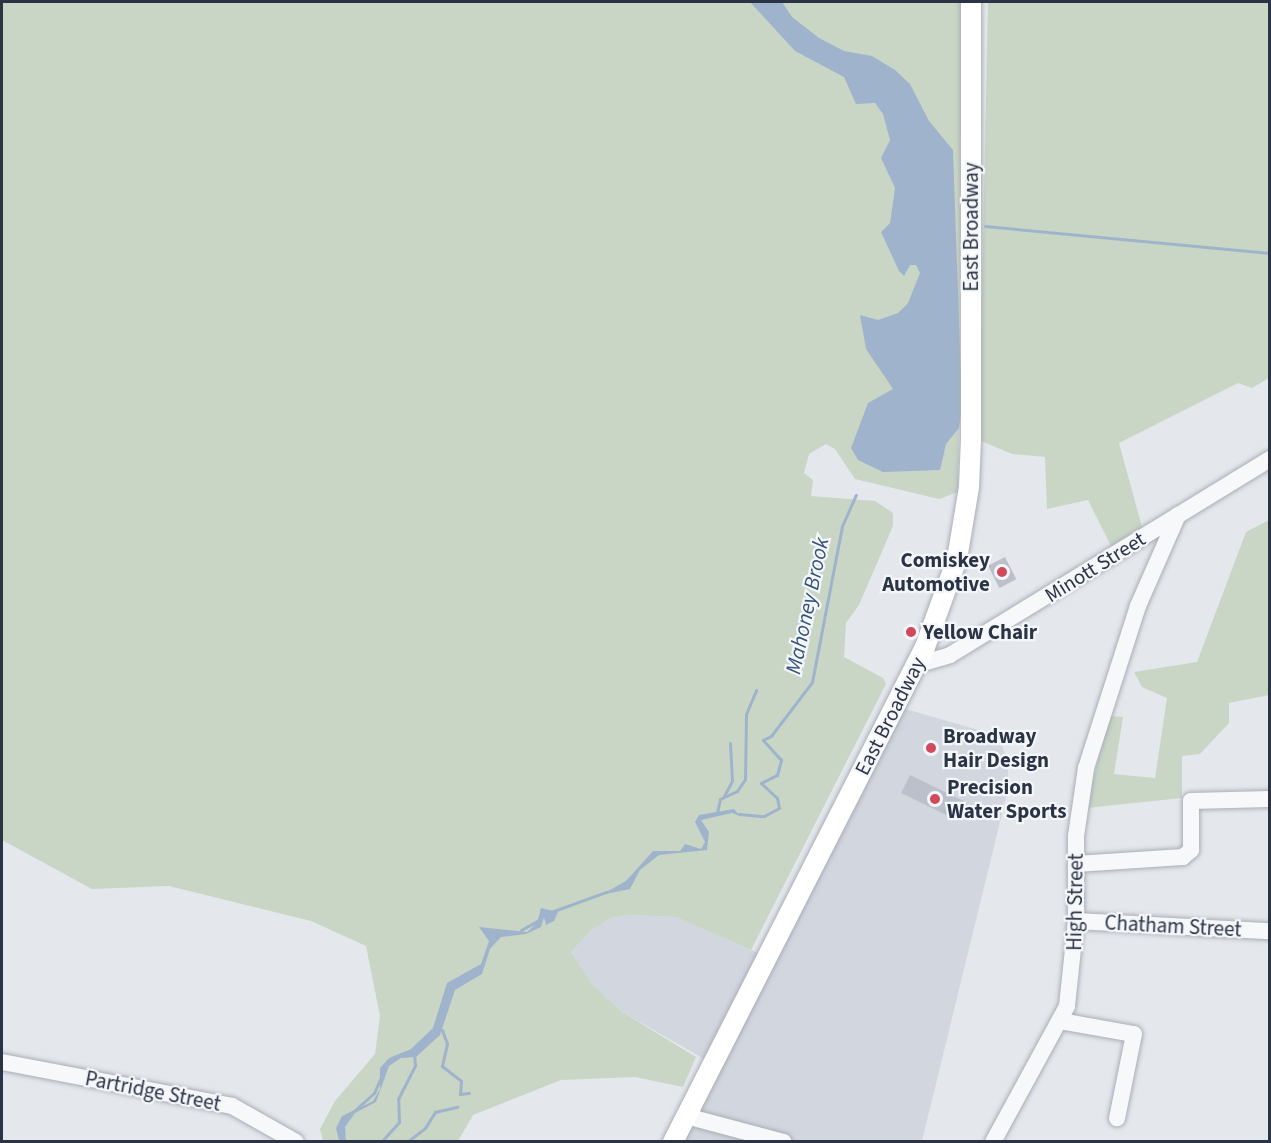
<!DOCTYPE html>
<html>
<head>
<meta charset="utf-8">
<style>
	body { margin:0 }
	#map { position:relative; width:1271px; height:1143px; overflow:hidden; background:#e4e7ec; font-family:"Source Sans 3",sans-serif }
	div>[style] { position:absolute }
	.built>* { inset:0; background:#d2d6de }
	.green>* { inset:0; background:#c9d6c5 }
	.water>* { inset:0; background:#9fb4cc }
	.stream>* { height:3px; margin:-1.5px; padding:0 1.5px; transform-origin:1.5px; border-radius:1.5px; background:#9fb4cc }
	.building>* { inset:0; background:#bbc0ca; transform-origin:0 0 }
	.roads { filter:drop-shadow(0 0 2px #a9aeb7) drop-shadow(0 0 2px #a9aeb7) }
	.minor>* { height:16px; margin:-8px; padding:0 8px; transform-origin:8px; border-radius:8px; background:#f7f8fa }
	.major>* { height:20px; margin:-10px; padding:0 10px; transform-origin:10px; border-radius:10px; background:#fff }
	.dots>* { width:16px; height:16px; translate:-50% -50%; box-sizing:border-box; border:3px solid #f4f6f9; border-radius:50% }
	span { translate:-50% -50%; white-space:nowrap; text-align:center; line-height:1.15; -webkit-text-stroke:4.5px #f4f6f9; paint-order:stroke }
	.street-label { font-size:21px; color:#2b3445 }
	.poi-label { font-size:21px; color:#2b3445; font-weight:700 }
	.right { translate:-100% -50%; text-align:right }
	.left { translate:0 -50%; text-align:left }
	.water-label { font-size:22px; color:#34527a; font-style:italic }
	.frame { position:absolute; inset:0; border:3px solid #2b3445; pointer-events:none }
</style>
</head>
<body>
<div id="map">
	<div class="built">
		<i style="clip-path:polygon(895px 706px,989px 733px,1002px 745px,1008px 764px,1008px 789px,922px 1141px,673px 1141px,713px 1064px,622px 1012px,592px 984px,571px 952px,593px 929px,611px 918px,629px 915px,676px 917px,767px 957px)"></i>
	</div>
	<div class="green">
		<i style="clip-path:polygon(2px 2px,962px 2px,958px 492px,939px 499px,855px 479px,835px 449px,826px 444px,809px 454px,804px 473px,813px 480px,811px 496px,875px 501px,893px 513px,893px 526px,859px 605px,846px 623px,844px 657px,883px 678px,886px 684px,751px 950px,676px 917px,629px 915px,611px 918px,593px 929px,571px 952px,592px 984px,622px 1012px,696px 1057px,683px 1087px,635px 1077px,561px 1080px,473px 1115px,458px 1141px,323px 1141px,320px 1129px,335px 1101px,375px 1054px,380px 1016px,366px 946px,311px 921px,169px 886px,92px 889px,2px 840px)"></i>
		<i style="clip-path:polygon(988px 2px,1269px 2px,1269px 378px,1252px 388px,1238px 383px,1119px 443px,1142px 527px,1111px 546px,1088px 500px,1047px 509px,1045px 457px,1012px 454px,979px 440px)"></i>
		<i style="clip-path:polygon(1269px 520px,1269px 695px,1229px 703px,1229px 723px,1200px 754px,1182px 756px,1182px 798px,1086px 808px,1109px 716px,1123px 717px,1114px 774px,1155px 778px,1167px 698px,1142px 687px,1134px 672px,1197px 662px,1246px 532px)"></i>
	</div>
	<div class="water">
		<i style="clip-path:polygon(750px 2px,782px 2px,792px 17px,819px 38px,844px 51px,872px 56px,895px 70px,910px 84px,929px 121px,953px 150px,962px 407px,959px 428px,946px 444px,940px 470px,883px 472px,858px 460px,851px 448px,868px 403px,893px 389px,866px 349px,860px 315px,878px 320px,898px 313px,908px 303px,920px 273px,916px 265px,910px 265px,904px 276px,899px 271px,881px 232px,890px 223px,895px 188px,881px 158px,890px 140px,883px 114px,875px 103px,856px 104px,844px 77px,795px 51px)"></i>
		<i style="clip-path:polygon(734px 809px,740px 816px,732px 813px,701px 820px,709px 832px,707px 850px,659px 855px,640px 870px,630px 889px,601px 895px,626px 881px,653px 851px,680px 851px,685px 844px,701px 849px,705px 842px,695px 822px,699px 815px)"></i>
		<i style="clip-path:polygon(541px 908px,558px 912px,554px 921px,546px 925px,544px 917px,541px 927px,526px 934px,501px 937px,490px 949px,482px 974px,455px 990px,440px 1035px,416px 1057px,401px 1058px,389px 1066px,376px 1102px,355px 1113px,345px 1127px,346px 1141px,339px 1141px,336px 1128px,342px 1116px,373px 1101px,380px 1089px,380px 1068px,389px 1058px,411px 1049px,433px 1028px,447px 983px,481px 964px,489px 941px,479px 927px,527px 932px,537px 923px)"></i>
	</div>
	<div class="stream">
		<i style="left:985px;top:226px;width:286px;rotate:5.4deg"></i>
		<i style="left:724px;top:796px;width:17px;rotate:-62deg"></i>
		<i style="left:732px;top:781px;width:38px;rotate:-93deg"></i>
		<i style="left:717px;top:813px;width:14px;rotate:-78deg"></i>
		<i style="left:720px;top:799px;width:19px;rotate:-25deg"></i>
		<i style="left:737px;top:791px;width:14px;rotate:-56deg"></i>
		<i style="left:745px;top:779px;width:65px;rotate:-89.1deg"></i>
		<i style="left:746px;top:714px;width:26px;rotate:-67deg"></i>
		<i style="left:739px;top:814px;width:25px;rotate:5deg"></i>
		<i style="left:764px;top:816px;width:17px;rotate:-28deg"></i>
		<i style="left:779px;top:808px;width:10px;rotate:-101deg"></i>
		<i style="left:777px;top:798px;width:22px;rotate:-137deg"></i>
		<i style="left:761px;top:783px;width:18px;rotate:-27deg"></i>
		<i style="left:777px;top:775px;width:16px;rotate:-75deg"></i>
		<i style="left:781px;top:760px;width:27px;rotate:-132deg"></i>
		<i style="left:763px;top:740px;width:9px;rotate:-27deg"></i>
		<i style="left:771px;top:736px;width:68px;rotate:-52.8deg"></i>
		<i style="left:812px;top:682px;width:159px;rotate:-79.1deg"></i>
		<i style="left:842px;top:526px;width:34px;rotate:-66deg"></i>
		<i style="left:548px;top:913px;width:62px;rotate:-19.9deg"></i>
		<i style="left:521px;top:930px;width:23px;rotate:-29deg"></i>
		<i style="left:442px;top:1030px;width:15px;rotate:70deg"></i>
		<i style="left:447px;top:1044px;width:23px;rotate:103deg"></i>
		<i style="left:442px;top:1066px;width:24px;rotate:38deg"></i>
		<i style="left:461px;top:1081px;width:13px;rotate:94deg"></i>
		<i style="left:460px;top:1094px;width:9px;rotate:-6deg"></i>
		<i style="left:354px;top:1111px;width:27px;rotate:-42deg"></i>
		<i style="left:374px;top:1093px;width:17px;rotate:-66deg"></i>
		<i style="left:381px;top:1142px;width:27px;rotate:-48deg"></i>
		<i style="left:399px;top:1122px;width:23px;rotate:-92deg"></i>
		<i style="left:398px;top:1099px;width:38px;rotate:-63deg"></i>
		<i style="left:415px;top:1065px;width:12px;rotate:-95deg"></i>
		<i style="left:407px;top:1142px;width:23px;rotate:-38deg"></i>
		<i style="left:425px;top:1128px;width:19px;rotate:-58deg"></i>
		<i style="left:435px;top:1112px;width:23px;rotate:-13deg"></i>
	</div>
	<div class="building">
		<i style="left:1005px;top:557px;width:25px;height:19px;rotate:63deg"></i>
		<i style="left:910px;top:775px;width:64px;height:20px;rotate:26deg"></i>
	</div>
	<div class="roads">
		<div class="minor">
			<i style="left:916px;top:665px;width:35px;rotate:-16deg"></i>
			<i style="left:950px;top:655px;width:375px;rotate:-31.5deg"></i>
			<i style="left:1076px;top:864px;width:107px;rotate:-3.7deg"></i>
			<i style="left:1183px;top:857px;width:11px;rotate:-41deg"></i>
			<i style="left:1191px;top:850px;width:49px;rotate:-90deg"></i>
			<i style="left:1191px;top:801px;width:79px;rotate:-1.5deg"></i>
			<i style="left:1076px;top:921px;width:194px;rotate:3deg"></i>
			<i style="left:1060px;top:1021px;width:75px;rotate:10deg"></i>
			<i style="left:1134px;top:1034px;width:86px;rotate:101.4deg"></i>
			<i style="left:2px;top:1062px;width:234px;rotate:10.8deg"></i>
			<i style="left:232px;top:1106px;width:73px;rotate:29.4deg"></i>
			<i style="left:686px;top:1116px;width:101px;rotate:14.9deg"></i>
			<i style="left:993px;top:1142px;width:155px;rotate:-61.4deg"></i>
			<i style="left:1067px;top:1006px;width:85px;rotate:-84deg"></i>
			<i style="left:1076px;top:921px;width:85px;rotate:-90deg"></i>
			<i style="left:1076px;top:836px;width:69px;rotate:-81.6deg"></i>
			<i style="left:1086px;top:768px;width:170px;rotate:-72.2deg"></i>
			<i style="left:1138px;top:606px;width:99px;rotate:-66.3deg"></i>
		</div>
		<div class="major">
			<i style="left:673px;top:1142px;width:555px;rotate:-63.02deg"></i>
			<i style="left:925px;top:647px;width:94px;rotate:-70deg"></i>
			<i style="left:957px;top:559px;width:73px;rotate:-80.5deg"></i>
			<i style="left:969px;top:487px;width:47px;rotate:-87.6deg"></i>
			<i style="left:971px;top:440px;width:438px;rotate:-90deg"></i>
		</div>
	</div>
	<div class="dots">
		<i style="left:1002px;top:572px;background:#d1495b"></i>
		<i style="left:911px;top:632px;background:#d1495b"></i>
		<i style="left:931px;top:748px;background:#d1495b"></i>
		<i style="left:935px;top:799px;background:#d1495b"></i>
	</div>
	<div class="street-label">
		<span style="left:971px;top:227px;rotate:-90deg">East Broadway</span>
		<span style="left:1095px;top:567px;rotate:-32deg">Minott Street</span>
		<span style="left:890px;top:716px;rotate:-63deg">East Broadway</span>
		<span style="left:1075px;top:902px;rotate:-89deg">High Street</span>
		<span style="left:1173px;top:926px;rotate:3deg">Chatham Street</span>
		<span style="left:153px;top:1091px;rotate:11deg">Partridge Street</span>
	</div>
	<div class="poi-label">
		<span class="right" style="left:990px;top:572px">Comiskey<br>Automotive</span>
		<span class="left" style="left:923px;top:632px">Yellow Chair</span>
		<span class="left" style="left:943px;top:748px">Broadway<br>Hair Design</span>
		<span class="left" style="left:947px;top:799px">Precision<br>Water Sports</span>
	</div>
	<div class="water-label">
		<span style="left:808px;top:606px;rotate:-78deg">Mahoney Brook</span>
	</div>
	<div class="frame"></div>
</div>
</body>
</html>
